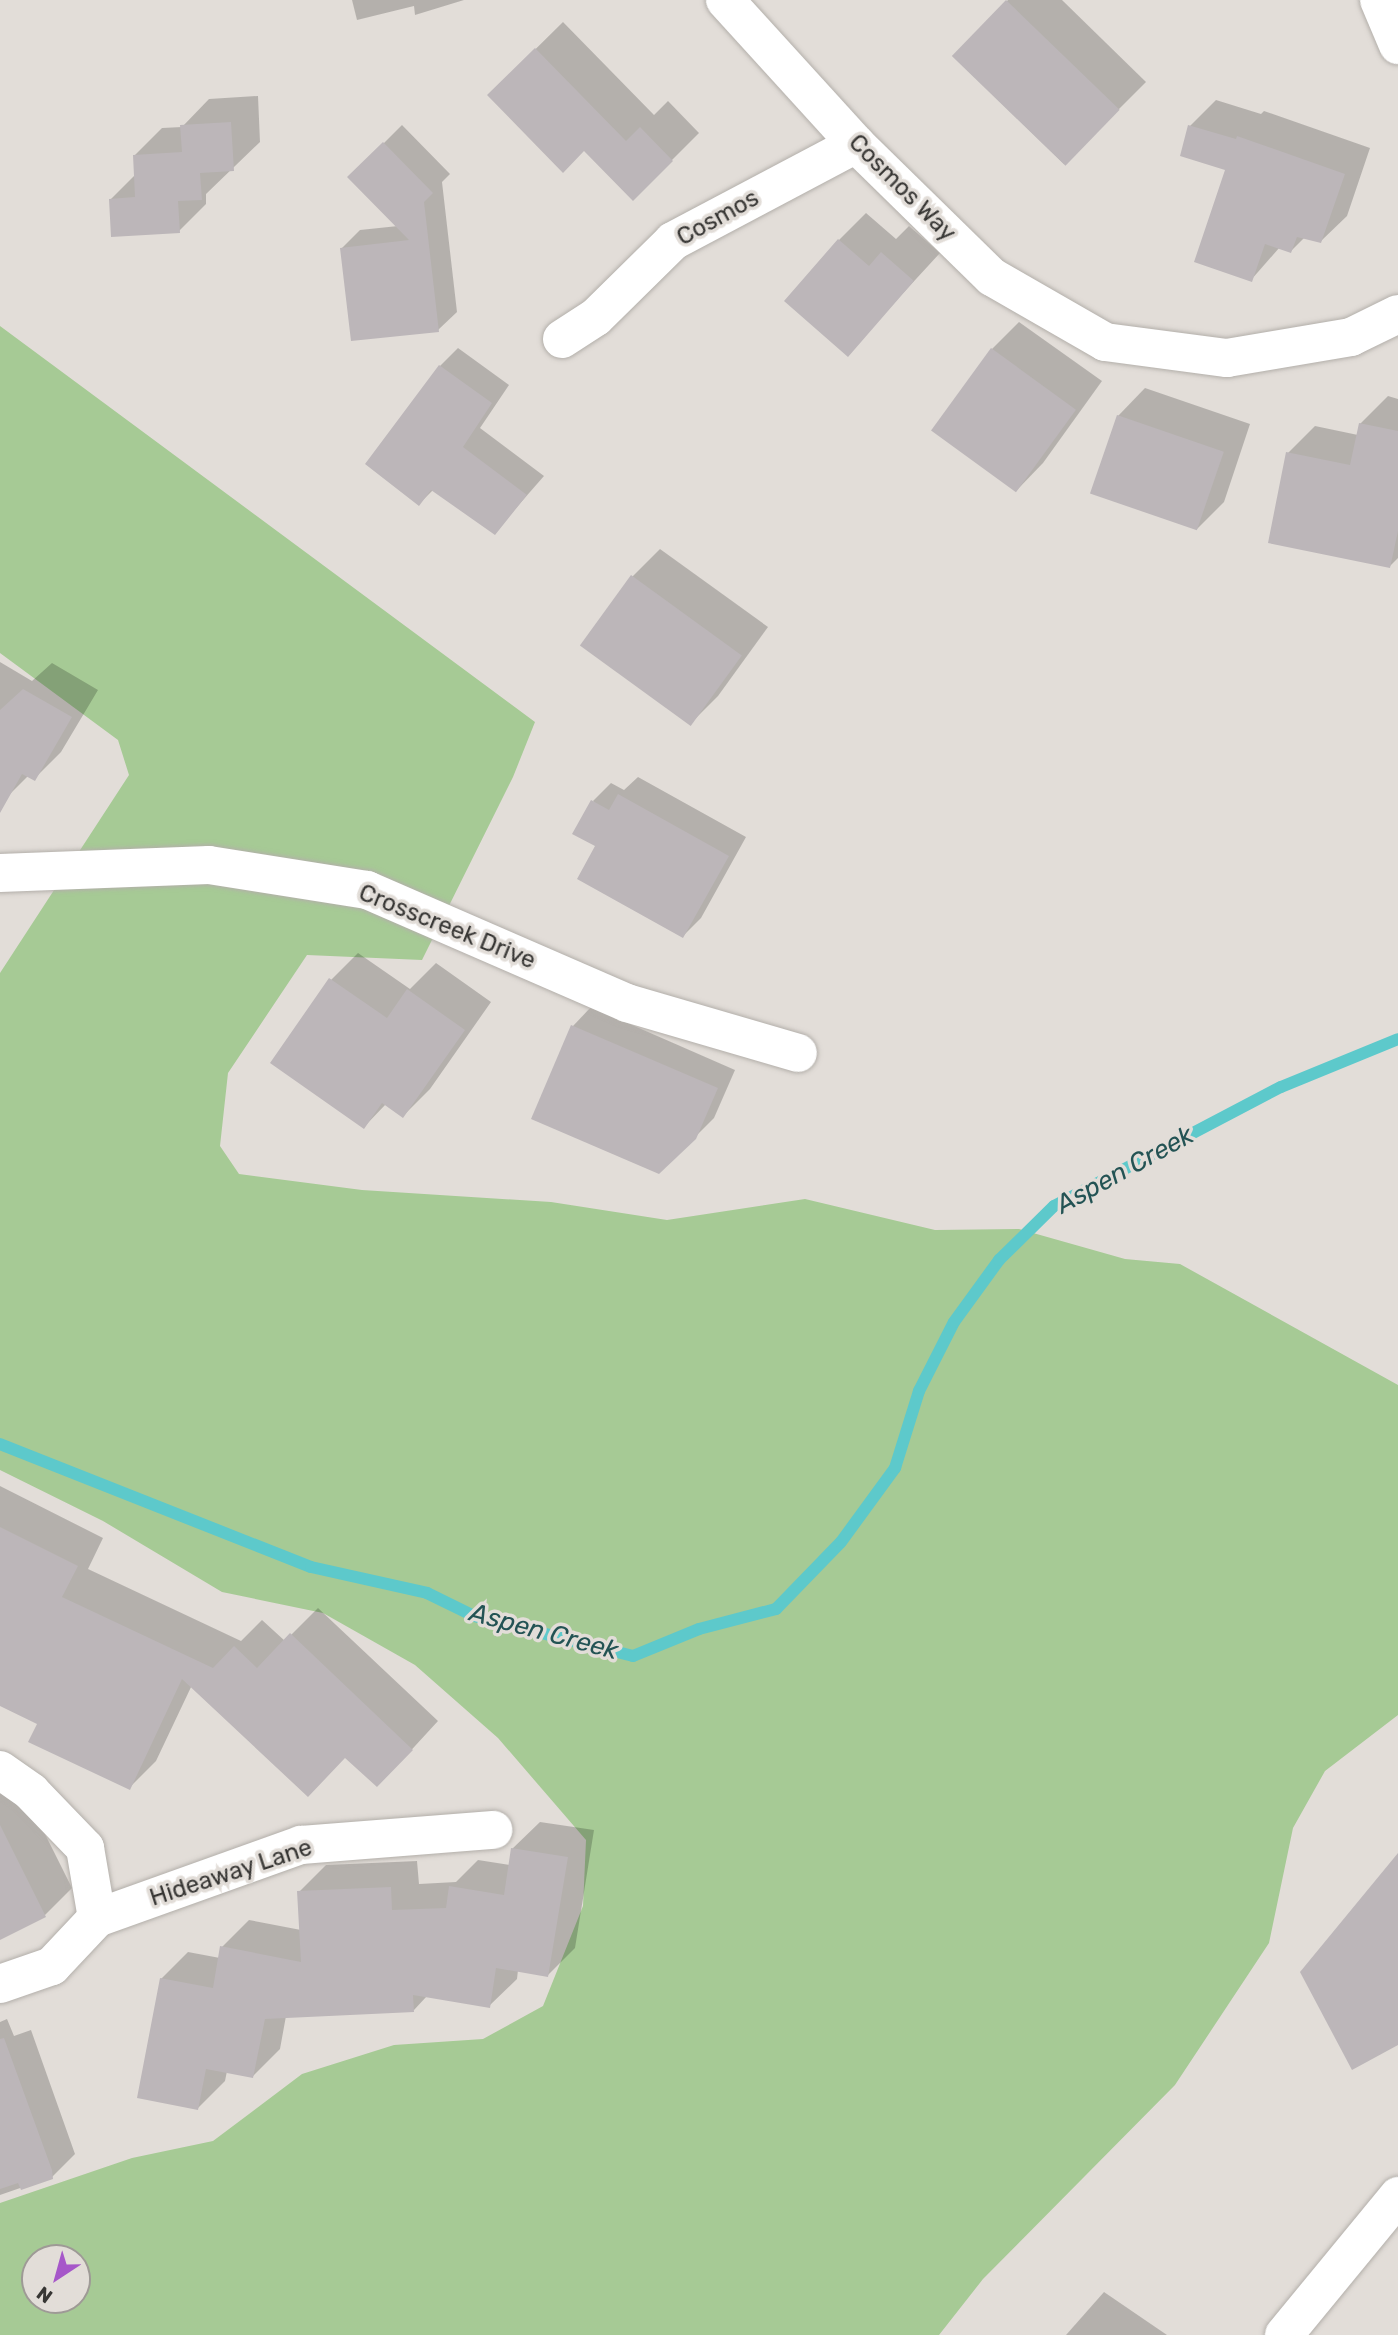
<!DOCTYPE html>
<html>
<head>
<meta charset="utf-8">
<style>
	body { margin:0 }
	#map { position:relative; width:1398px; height:2335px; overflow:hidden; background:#e2ddd8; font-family:Rubik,sans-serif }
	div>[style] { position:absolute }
	.green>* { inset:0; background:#a6ca95 }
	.shadow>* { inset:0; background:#0003 }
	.stream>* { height:12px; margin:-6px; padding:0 6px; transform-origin:6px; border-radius:6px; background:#5dc9cb }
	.building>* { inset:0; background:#bcb6b9; transform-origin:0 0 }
	.roads { filter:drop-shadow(0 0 2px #b3afaa) drop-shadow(0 0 2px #b3afaa) }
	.minor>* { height:38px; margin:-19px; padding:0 19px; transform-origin:19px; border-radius:19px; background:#fff }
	span { translate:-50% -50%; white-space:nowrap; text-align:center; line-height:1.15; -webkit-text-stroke:7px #e2ddd8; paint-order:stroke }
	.street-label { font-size:24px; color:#373634 }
	.water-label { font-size:26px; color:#235354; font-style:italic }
	.north { position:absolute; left:21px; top:2244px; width:70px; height:70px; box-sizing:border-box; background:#e2ddd8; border:2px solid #9e9a96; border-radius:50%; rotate:216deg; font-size:19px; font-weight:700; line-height:28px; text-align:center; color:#373634 }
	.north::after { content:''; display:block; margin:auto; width:24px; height:32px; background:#a657c9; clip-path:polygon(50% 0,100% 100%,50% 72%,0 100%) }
</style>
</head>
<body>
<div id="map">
	<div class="green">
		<i style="clip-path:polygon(evenodd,0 326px,535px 722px,513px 777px,422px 960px,307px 955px,228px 1073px,220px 1146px,239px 1174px,362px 1190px,551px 1202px,667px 1220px,805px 1199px,935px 1230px,1019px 1229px,1125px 1259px,1180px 1264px,1398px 1385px,1398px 1715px,1325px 1771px,1293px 1828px,1269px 1943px,1175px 2085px,983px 2279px,939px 2335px,0 2335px,0 2203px,132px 2158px,213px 2141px,302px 2074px,394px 2045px,483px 2039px,543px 2006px,583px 1906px,586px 1840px,498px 1738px,415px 1665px,323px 1613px,222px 1592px,103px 1521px,0 1470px,0 973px,129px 775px,118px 740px,0 653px,0 326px,35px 2258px,77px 2258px,77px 2300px,35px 2300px,35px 2258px)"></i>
	</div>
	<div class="shadow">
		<i style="clip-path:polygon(352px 0,464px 0,415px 15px,414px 6px,357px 20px)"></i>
		<i style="clip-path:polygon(1008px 0,1062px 0,1146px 82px,1064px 164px,953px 56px)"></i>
		<i style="clip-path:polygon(563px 22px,654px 115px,668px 101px,699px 133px,633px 199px,584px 149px,489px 95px)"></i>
		<i style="clip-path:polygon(258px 96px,260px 142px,206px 194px,206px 204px,179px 231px,111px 199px,136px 174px,135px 155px,162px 128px,182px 127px,209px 99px)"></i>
		<i style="clip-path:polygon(1216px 100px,1261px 114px,1264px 111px,1370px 148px,1347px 216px,1321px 241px,1305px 237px,1291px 251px,1280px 247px,1251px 280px,1228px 168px,1190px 126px)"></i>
		<i style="clip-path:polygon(402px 125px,450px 174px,442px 182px,457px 312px,438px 330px,342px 248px,360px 230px,398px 226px,350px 177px)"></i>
		<i style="clip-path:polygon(866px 213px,896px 239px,909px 226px,940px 253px,847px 354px,839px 240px)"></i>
		<i style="clip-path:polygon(1019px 322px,1102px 381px,1043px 463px,1016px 491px,992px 349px)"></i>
		<i style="clip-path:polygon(458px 348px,509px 385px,480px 428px,544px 476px,495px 532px,434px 489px,419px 504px,440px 366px)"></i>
		<i style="clip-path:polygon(1145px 388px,1250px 424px,1224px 502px,1197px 529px,1118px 416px)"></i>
		<i style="clip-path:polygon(1388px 396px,1398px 399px,1398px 558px,1390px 566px,1288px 453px,1315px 426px,1358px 435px,1360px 424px)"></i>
		<i style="clip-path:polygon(660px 549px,768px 627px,718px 696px,691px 723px,583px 645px,633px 576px)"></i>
		<i style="clip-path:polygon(0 662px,32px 681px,52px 663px,98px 690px,61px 752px,34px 779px,28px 776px,8px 796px,0 792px)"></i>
		<i style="clip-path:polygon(638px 777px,746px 837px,701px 918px,683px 936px,593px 801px,611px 783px,624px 790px)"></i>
		<i style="clip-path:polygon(358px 953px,410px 989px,436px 963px,491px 1002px,430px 1089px,403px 1116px,386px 1104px,364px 1127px,331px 980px)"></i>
		<i style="clip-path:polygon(591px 1007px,735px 1070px,714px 1118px,695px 1137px,533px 1118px,573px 1026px)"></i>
		<i style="clip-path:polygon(0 1486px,103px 1538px,88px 1569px,241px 1641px,262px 1620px,285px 1641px,318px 1608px,438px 1721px,404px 1758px,192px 1685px,156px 1761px,129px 1788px,39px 1723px,0 1704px)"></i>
		<i style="clip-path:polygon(6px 1756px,72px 1888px,45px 1915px,0 1938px,0 1759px)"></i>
		<i style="clip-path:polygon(540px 1822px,594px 1830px,575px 1948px,548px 1975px,518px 1970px,517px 1979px,489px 2006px,427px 1996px,414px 2010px,286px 2016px,280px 2049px,253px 2076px,227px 2071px,225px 2081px,198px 2108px,161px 1979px,188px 1952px,220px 1958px,222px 1947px,249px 1920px,301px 1930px,299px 1892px,326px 1865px,417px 1861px,419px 1884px,456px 1882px,478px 1860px,510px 1865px,512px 1849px)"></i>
		<i style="clip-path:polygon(7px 2019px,14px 2036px,31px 2030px,75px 2154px,52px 2177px,0 2195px,0 2022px)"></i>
		<i style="clip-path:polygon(1104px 2292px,1167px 2335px,1066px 2335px)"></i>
	</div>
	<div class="stream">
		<i style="left:0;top:1444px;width:334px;rotate:21.6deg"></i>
		<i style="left:311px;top:1567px;width:119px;rotate:12.6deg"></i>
		<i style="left:427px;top:1593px;width:52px;rotate:26.1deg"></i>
		<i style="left:474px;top:1616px;width:164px;rotate:14.1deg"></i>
		<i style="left:633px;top:1656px;width:71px;rotate:-22.2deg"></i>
		<i style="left:699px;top:1629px;width:80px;rotate:-14.6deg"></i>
		<i style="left:776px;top:1609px;width:93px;rotate:-45.9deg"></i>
		<i style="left:841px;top:1542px;width:92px;rotate:-53.9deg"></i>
		<i style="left:895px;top:1468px;width:81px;rotate:-72.7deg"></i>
		<i style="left:919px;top:1391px;width:77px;rotate:-63.1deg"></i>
		<i style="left:954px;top:1322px;width:77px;rotate:-54deg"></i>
		<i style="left:999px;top:1260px;width:77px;rotate:-44.5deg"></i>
		<i style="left:1054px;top:1206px;width:256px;rotate:-27.7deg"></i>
		<i style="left:1281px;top:1087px;width:126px;rotate:-22.3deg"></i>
	</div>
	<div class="building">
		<i style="left:1006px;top:0;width:158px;height:78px;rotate:44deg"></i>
		<i style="clip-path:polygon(535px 48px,626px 141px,640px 127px,673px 161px,633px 201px,584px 151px,563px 173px,487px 95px)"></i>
		<i style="clip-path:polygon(231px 122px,234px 171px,200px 173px,202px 200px,178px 201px,180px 233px,111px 237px,109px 199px,135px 197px,133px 155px,182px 152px,180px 125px)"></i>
		<i style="clip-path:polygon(1188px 125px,1236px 139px,1237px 136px,1345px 174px,1321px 243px,1297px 237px,1291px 253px,1265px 244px,1252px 282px,1194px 262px,1225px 170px,1180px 156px)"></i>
		<i style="clip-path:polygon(383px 142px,433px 193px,424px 202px,439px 332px,351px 341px,340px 248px,409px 240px,347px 177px)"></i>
		<i style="clip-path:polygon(838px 239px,869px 266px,881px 252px,914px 281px,848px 357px,784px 301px)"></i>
		<i style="left:991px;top:348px;width:105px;height:102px;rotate:36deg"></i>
		<i style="clip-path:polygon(439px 365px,492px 403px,463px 447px,527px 495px,495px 535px,431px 490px,419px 506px,365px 464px)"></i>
		<i style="left:1117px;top:415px;width:113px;height:83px;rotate:19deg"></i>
		<i style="clip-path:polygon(1359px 423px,1398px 431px,1398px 531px,1390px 568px,1268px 543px,1286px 452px,1350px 465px)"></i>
		<i style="left:631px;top:575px;width:137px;height:87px;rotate:36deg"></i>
		<i style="clip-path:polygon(23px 689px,72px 717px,35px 781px,22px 774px,0 813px,0 710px)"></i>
		<i style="clip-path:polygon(618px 794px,729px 856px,683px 938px,577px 879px,595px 846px,572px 834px,591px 800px,609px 810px)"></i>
		<i style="clip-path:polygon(329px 978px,387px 1018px,407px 989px,465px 1030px,403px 1118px,382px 1103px,364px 1129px,270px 1063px)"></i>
		<i style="clip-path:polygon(571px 1025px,718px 1088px,696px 1139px,659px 1174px,531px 1119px)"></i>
		<i style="clip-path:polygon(0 1527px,78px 1566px,62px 1597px,213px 1668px,234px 1646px,257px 1668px,290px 1633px,413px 1750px,377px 1787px,345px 1758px,308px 1797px,182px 1679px,130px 1790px,28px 1742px,37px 1724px,0 1706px)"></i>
		<i style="clip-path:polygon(0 1825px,46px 1917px,0 1940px)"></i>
		<i style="clip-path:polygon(511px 1848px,568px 1857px,548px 1977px,496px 1968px,490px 2008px,413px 1995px,414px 2012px,265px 2019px,253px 2078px,206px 2069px,198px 2110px,137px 2098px,160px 1978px,213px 1988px,220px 1946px,301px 1962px,297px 1891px,391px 1887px,392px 1910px,446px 1908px,449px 1886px,504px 1895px)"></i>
		<i style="clip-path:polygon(1398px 1853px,1398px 2045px,1352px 2070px,1300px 1972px)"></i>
		<i style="clip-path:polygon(4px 2038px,52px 2170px,53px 2179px,21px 2190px,18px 2183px,0 2189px,0 2039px)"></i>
	</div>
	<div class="roads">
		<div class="minor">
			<i style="left:725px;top:0;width:195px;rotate:47.7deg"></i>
			<i style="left:856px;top:144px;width:190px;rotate:44.4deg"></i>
			<i style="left:992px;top:277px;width:130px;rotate:29.9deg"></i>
			<i style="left:1105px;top:342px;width:123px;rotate:7.5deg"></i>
			<i style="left:1227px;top:358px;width:126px;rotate:-9.6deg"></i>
			<i style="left:1351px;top:337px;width:52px;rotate:-26.1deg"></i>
			<i style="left:1379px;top:0;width:49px;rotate:67.1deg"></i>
			<i style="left:562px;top:339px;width:40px;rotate:-32.9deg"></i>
			<i style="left:596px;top:317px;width:108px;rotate:-44.6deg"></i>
			<i style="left:673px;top:241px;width:207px;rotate:-27.9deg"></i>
			<i style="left:0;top:873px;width:209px;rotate:-2.2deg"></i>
			<i style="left:209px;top:865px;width:160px;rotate:9deg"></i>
			<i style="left:367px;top:890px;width:283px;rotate:23.5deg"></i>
			<i style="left:627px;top:1003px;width:178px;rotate:16.3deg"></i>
			<i style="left:0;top:1770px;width:38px;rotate:35deg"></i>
			<i style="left:31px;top:1792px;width:78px;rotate:46deg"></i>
			<i style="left:85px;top:1848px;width:71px;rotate:80.3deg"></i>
			<i style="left:97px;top:1918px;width:66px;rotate:133.2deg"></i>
			<i style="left:52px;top:1966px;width:55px;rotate:160.9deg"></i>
			<i style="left:97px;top:1918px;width:217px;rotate:-19.7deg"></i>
			<i style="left:301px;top:1845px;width:193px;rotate:-4.5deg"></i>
			<i style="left:1284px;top:2335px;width:180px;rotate:-50.6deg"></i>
		</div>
	</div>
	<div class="street-label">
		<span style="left:902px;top:188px;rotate:45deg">Cosmos Way</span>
		<span style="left:718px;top:218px;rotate:-29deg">Cosmos</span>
		<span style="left:447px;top:927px;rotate:22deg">Crosscreek Drive</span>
		<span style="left:231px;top:1873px;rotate:-18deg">Hideaway Lane</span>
	</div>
	<div class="water-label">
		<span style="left:1125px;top:1170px;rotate:-29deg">Aspen Creek</span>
		<span style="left:544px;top:1632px;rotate:15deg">Aspen Creek</span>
	</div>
	<div class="north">N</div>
</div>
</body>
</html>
